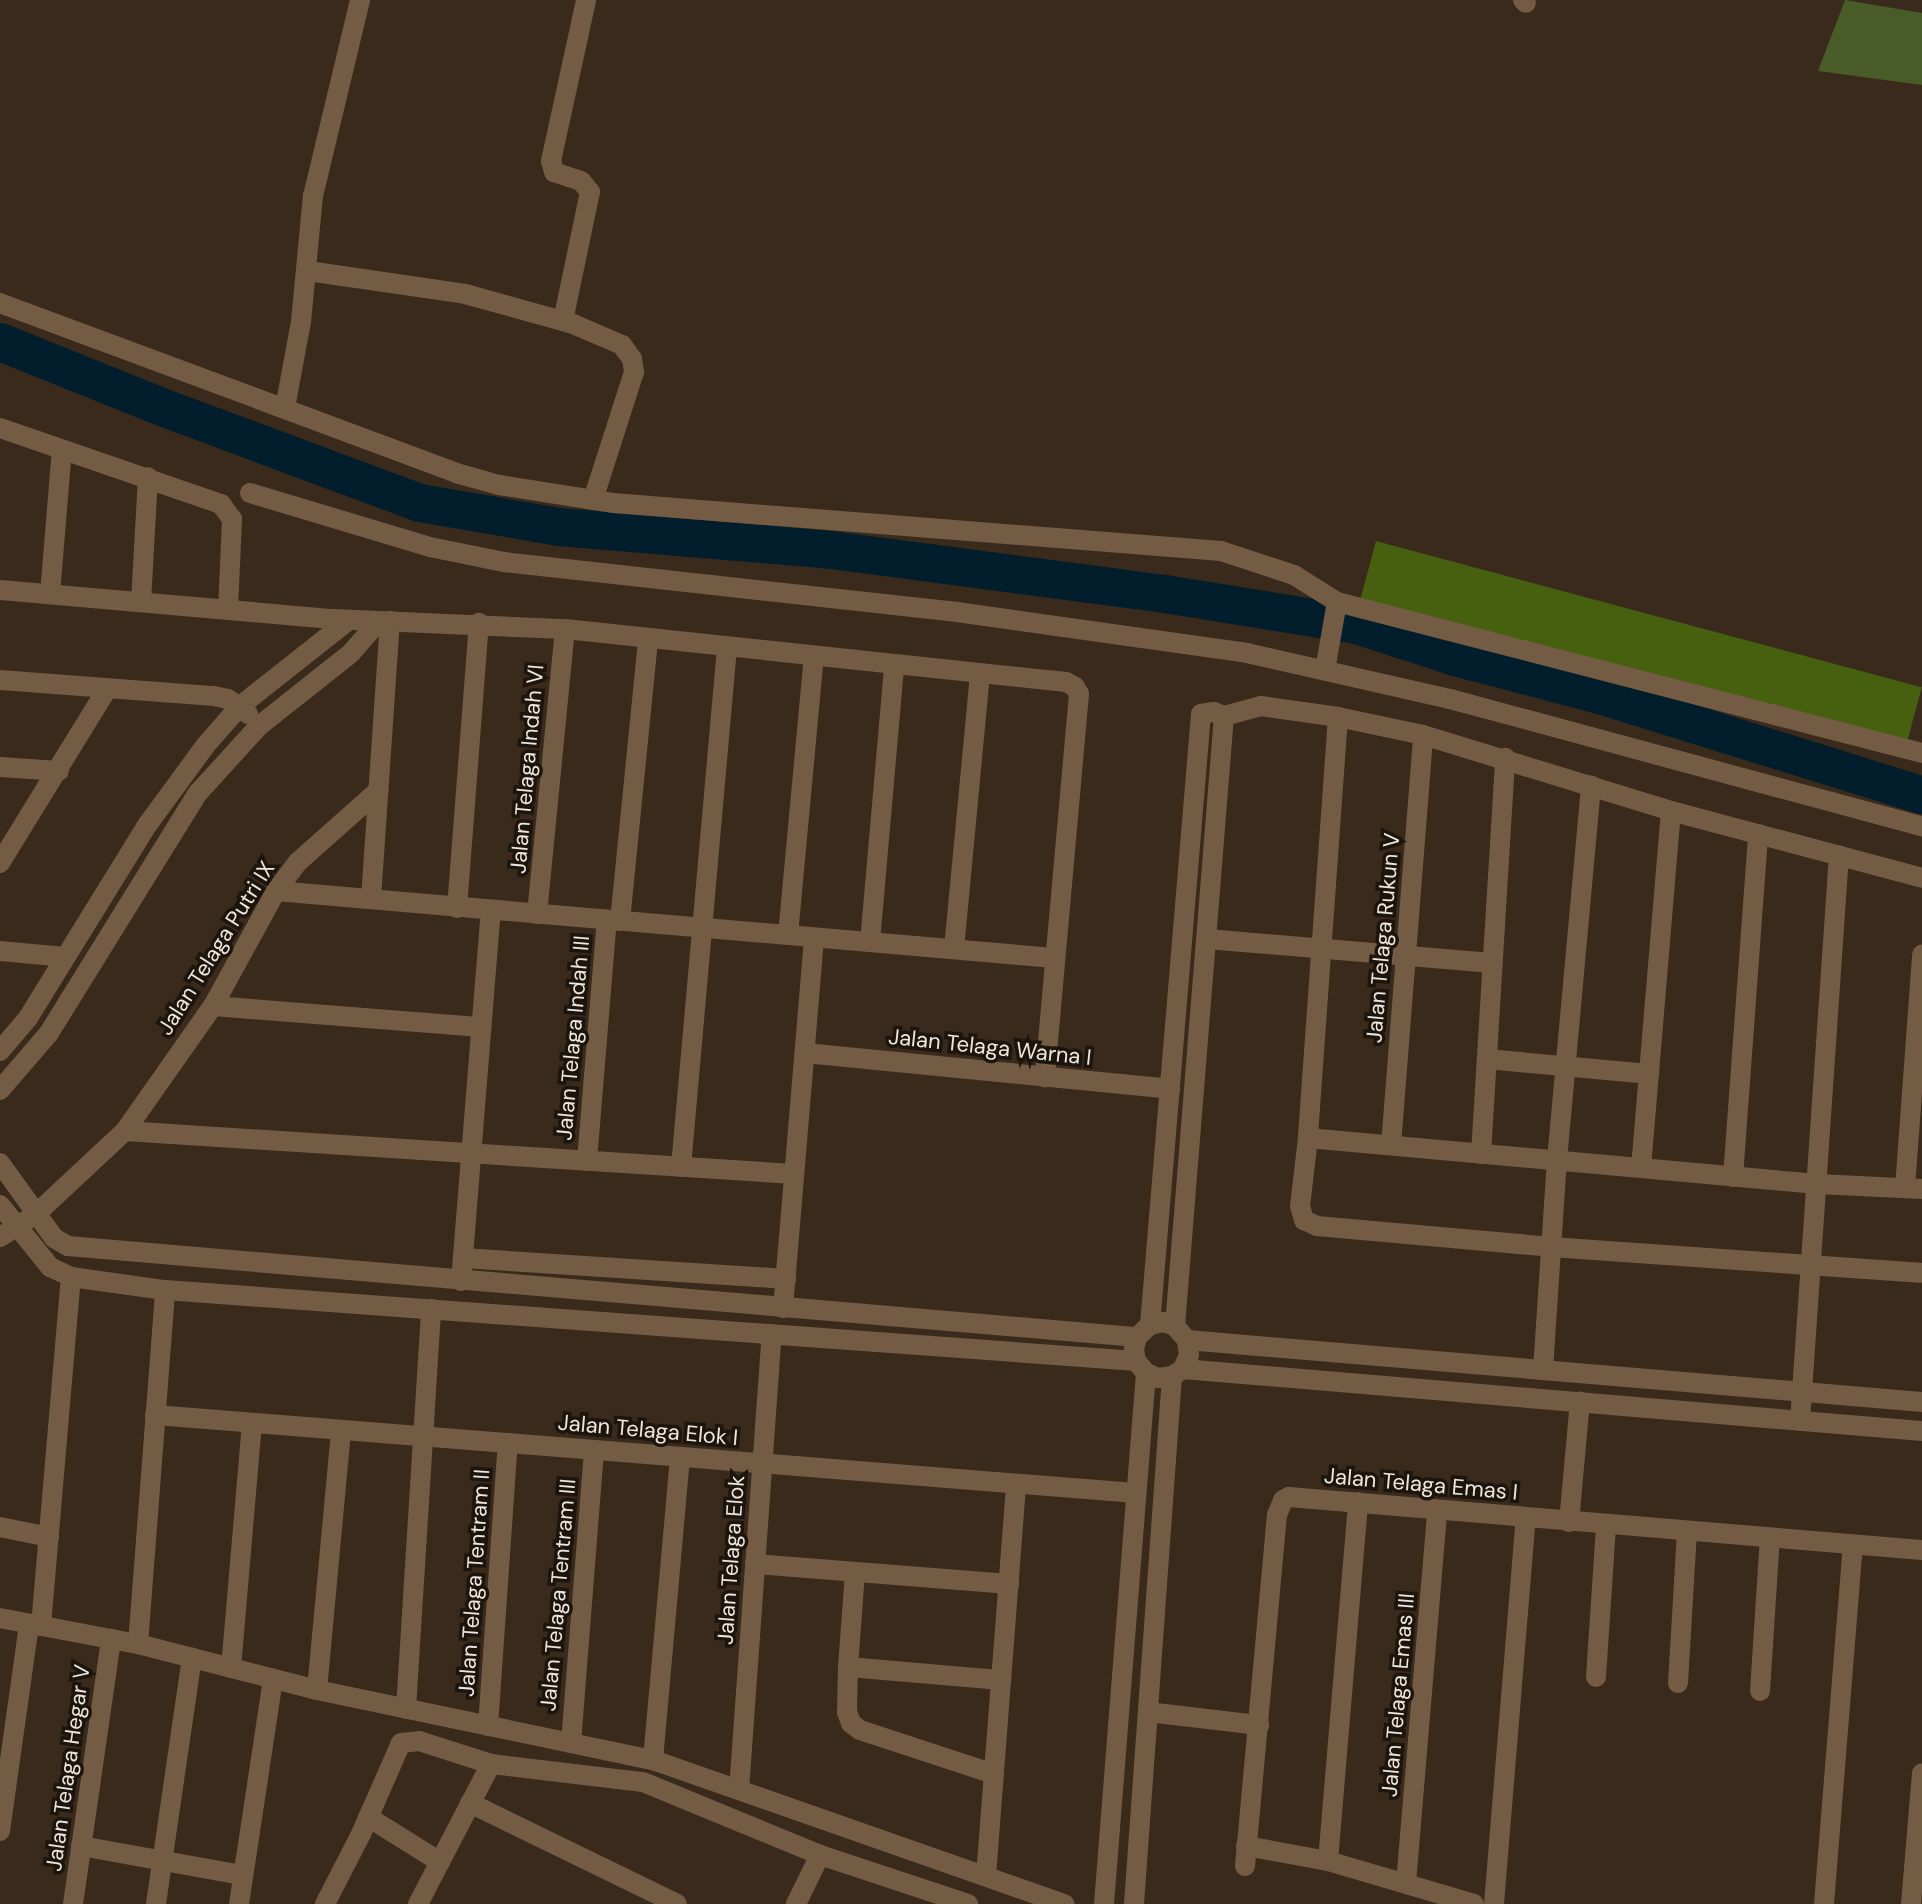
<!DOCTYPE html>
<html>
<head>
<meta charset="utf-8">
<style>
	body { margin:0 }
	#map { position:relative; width:1922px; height:1904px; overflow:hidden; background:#392a1c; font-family:"DM Sans",sans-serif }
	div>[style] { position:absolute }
	.green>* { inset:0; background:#495c28 }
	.forest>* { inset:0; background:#466010; transform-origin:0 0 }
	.river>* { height:38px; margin:-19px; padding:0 19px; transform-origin:19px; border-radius:19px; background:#021e2c }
	.street>* { height:20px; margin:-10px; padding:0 10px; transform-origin:10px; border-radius:10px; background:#745b43 }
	span { translate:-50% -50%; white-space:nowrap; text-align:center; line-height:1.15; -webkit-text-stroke:7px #1b150e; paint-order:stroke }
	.street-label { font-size:22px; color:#efe5dc }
</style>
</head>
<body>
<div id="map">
	<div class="green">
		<i style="clip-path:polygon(1845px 0,1922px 13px,1922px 85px,1818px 71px)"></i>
	</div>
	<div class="forest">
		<i style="left:1376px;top:541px;width:565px;height:60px;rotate:15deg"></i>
	</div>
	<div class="river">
		<i style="left:0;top:342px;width:180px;rotate:21.9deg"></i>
		<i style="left:167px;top:409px;width:270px;rotate:20.4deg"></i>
		<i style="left:420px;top:503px;width:141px;rotate:9.8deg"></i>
		<i style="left:559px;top:527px;width:273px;rotate:4.8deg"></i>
		<i style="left:831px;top:550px;width:337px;rotate:7.5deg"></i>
		<i style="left:1165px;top:594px;width:193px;rotate:9.2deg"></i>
		<i style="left:1356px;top:625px;width:104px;rotate:17.9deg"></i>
		<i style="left:1455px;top:657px;width:150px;rotate:14.7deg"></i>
		<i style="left:1600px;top:695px;width:337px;rotate:17.3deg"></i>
	</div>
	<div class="street">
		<i style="left:1523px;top:0;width:4px;rotate:45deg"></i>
		<i style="left:308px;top:271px;width:159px;rotate:8.3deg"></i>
		<i style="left:465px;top:294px;width:112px;rotate:15.5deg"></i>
		<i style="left:573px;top:324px;width:53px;rotate:23.2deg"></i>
		<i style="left:622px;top:345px;width:17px;rotate:54deg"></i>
		<i style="left:632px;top:359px;width:13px;rotate:81deg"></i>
		<i style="left:634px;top:372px;width:134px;rotate:107.8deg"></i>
		<i style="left:0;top:303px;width:487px;rotate:20.4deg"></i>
		<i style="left:456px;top:473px;width:45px;rotate:15.6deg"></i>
		<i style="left:499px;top:485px;width:115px;rotate:9deg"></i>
		<i style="left:613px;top:503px;width:610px;rotate:4.51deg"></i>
		<i style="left:1221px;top:551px;width:77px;rotate:18.2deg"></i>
		<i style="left:1294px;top:575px;width:51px;rotate:32.1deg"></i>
		<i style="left:1337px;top:602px;width:604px;rotate:14.47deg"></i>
		<i style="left:563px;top:321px;width:132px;rotate:-78.2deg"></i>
		<i style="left:590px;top:192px;width:14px;rotate:-129deg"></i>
		<i style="left:581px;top:181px;width:28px;rotate:-162deg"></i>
		<i style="left:554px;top:172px;width:11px;rotate:-105deg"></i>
		<i style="left:551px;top:161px;width:165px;rotate:-77.7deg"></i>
		<i style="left:285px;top:408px;width:87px;rotate:-79.5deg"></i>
		<i style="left:301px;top:322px;width:127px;rotate:-84.6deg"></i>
		<i style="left:313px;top:196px;width:202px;rotate:-76.5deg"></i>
		<i style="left:0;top:428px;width:234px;rotate:19deg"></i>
		<i style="left:221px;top:504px;width:19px;rotate:54deg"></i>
		<i style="left:232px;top:519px;width:90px;rotate:92.5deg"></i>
		<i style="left:250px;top:493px;width:188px;rotate:16.7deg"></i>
		<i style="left:430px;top:547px;width:76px;rotate:11.5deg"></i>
		<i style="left:504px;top:562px;width:456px;rotate:6.3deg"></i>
		<i style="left:957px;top:612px;width:293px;rotate:8deg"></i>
		<i style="left:1247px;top:653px;width:208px;rotate:12.8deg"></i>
		<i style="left:1450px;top:699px;width:489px;rotate:15.1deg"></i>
		<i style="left:0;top:590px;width:334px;rotate:5deg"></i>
		<i style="left:333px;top:619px;width:232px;rotate:2.5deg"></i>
		<i style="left:565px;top:629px;width:504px;rotate:6.04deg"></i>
		<i style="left:1066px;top:682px;width:10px;rotate:29deg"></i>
		<i style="left:1075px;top:687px;width:8px;rotate:60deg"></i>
		<i style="left:1079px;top:694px;width:385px;rotate:95.1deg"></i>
		<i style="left:50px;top:594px;width:145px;rotate:-85.3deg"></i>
		<i style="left:141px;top:602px;width:125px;rotate:-86.8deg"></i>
		<i style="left:1325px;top:670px;width:69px;rotate:-80deg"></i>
		<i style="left:0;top:680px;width:215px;rotate:4.3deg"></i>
		<i style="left:214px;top:696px;width:14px;rotate:12deg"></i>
		<i style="left:228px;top:699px;width:25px;rotate:37deg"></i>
		<i style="left:1338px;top:717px;width:422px;rotate:94.1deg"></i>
		<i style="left:1308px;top:1138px;width:68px;rotate:96.7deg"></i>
		<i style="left:1300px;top:1206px;width:15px;rotate:74deg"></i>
		<i style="left:1304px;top:1220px;width:14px;rotate:25deg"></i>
		<i style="left:1317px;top:1226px;width:235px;rotate:5.1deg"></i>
		<i style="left:1551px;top:1247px;width:370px;rotate:4deg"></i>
		<i style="left:0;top:767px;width:59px;rotate:3.9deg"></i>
		<i style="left:0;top:863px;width:204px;rotate:-58.4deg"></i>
		<i style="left:276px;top:891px;width:781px;rotate:4.92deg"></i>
		<i style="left:371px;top:899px;width:279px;rotate:-86.1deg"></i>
		<i style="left:457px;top:908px;width:286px;rotate:-85.6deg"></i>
		<i style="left:537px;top:914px;width:286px;rotate:-84.4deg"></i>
		<i style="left:620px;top:921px;width:284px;rotate:-84.3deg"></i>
		<i style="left:788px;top:935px;width:280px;rotate:-84.7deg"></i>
		<i style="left:1207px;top:939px;width:286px;rotate:4.8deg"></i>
		<i style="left:870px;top:942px;width:278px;rotate:-85deg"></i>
		<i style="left:954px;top:949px;width:275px;rotate:-84.6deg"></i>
		<i style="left:0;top:951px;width:65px;rotate:5.3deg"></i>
		<i style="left:213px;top:1006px;width:269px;rotate:4.5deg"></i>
		<i style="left:0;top:1051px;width:43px;rotate:-49.7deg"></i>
		<i style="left:28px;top:1018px;width:228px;rotate:-58.3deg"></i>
		<i style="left:148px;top:824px;width:97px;rotate:-53.8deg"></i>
		<i style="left:205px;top:746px;width:53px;rotate:-48.8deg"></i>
		<i style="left:240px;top:706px;width:139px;rotate:-38.3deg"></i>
		<i style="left:805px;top:1053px;width:367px;rotate:5.6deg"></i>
		<i style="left:1487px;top:1059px;width:163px;rotate:5.3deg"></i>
		<i style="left:0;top:1090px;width:75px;rotate:-49.3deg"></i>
		<i style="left:49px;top:1033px;width:282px;rotate:-58.2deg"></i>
		<i style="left:198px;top:793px;width:91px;rotate:-47.7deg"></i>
		<i style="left:259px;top:726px;width:117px;rotate:-38.4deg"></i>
		<i style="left:351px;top:653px;width:41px;rotate:-48.9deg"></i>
		<i style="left:125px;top:1131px;width:670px;rotate:3.68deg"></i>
		<i style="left:1308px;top:1138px;width:511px;rotate:5.16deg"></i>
		<i style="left:1817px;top:1184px;width:105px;rotate:2.7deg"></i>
		<i style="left:1391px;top:1145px;width:411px;rotate:-85.5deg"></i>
		<i style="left:1481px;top:1154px;width:397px;rotate:-86.5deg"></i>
		<i style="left:587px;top:1161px;width:242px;rotate:-85.3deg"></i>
		<i style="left:0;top:1163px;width:92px;rotate:54.2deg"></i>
		<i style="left:54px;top:1238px;width:16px;rotate:30deg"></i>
		<i style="left:68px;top:1246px;width:1073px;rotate:4.87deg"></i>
		<i style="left:681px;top:1167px;width:522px;rotate:-84.94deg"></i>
		<i style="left:1641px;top:1168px;width:358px;rotate:-85.2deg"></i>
		<i style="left:1733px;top:1177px;width:344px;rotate:-85.8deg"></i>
		<i style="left:1905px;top:1188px;width:234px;rotate:-85.8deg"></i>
		<i style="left:0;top:1205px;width:80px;rotate:51.1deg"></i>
		<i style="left:50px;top:1267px;width:23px;rotate:25deg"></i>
		<i style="left:71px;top:1277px;width:95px;rotate:7.9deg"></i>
		<i style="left:165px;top:1290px;width:974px;rotate:4.18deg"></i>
		<i style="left:1136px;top:1361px;width:16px;rotate:50deg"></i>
		<i style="left:1146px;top:1373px;width:13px;rotate:23deg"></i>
		<i style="left:1158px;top:1378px;width:14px;rotate:-8deg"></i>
		<i style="left:1172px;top:1376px;width:13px;rotate:-32deg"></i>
		<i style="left:1183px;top:1369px;width:15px;rotate:-67deg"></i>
		<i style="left:1189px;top:1355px;width:15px;rotate:-98deg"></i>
		<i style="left:1187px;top:1340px;width:18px;rotate:-131deg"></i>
		<i style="left:1175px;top:1326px;width:13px;rotate:-162deg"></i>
		<i style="left:1163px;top:1322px;width:13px;rotate:167deg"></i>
		<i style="left:1150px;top:1325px;width:18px;rotate:137deg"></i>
		<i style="left:1137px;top:1337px;width:12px;rotate:104deg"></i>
		<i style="left:1134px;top:1349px;width:12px;rotate:81deg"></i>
		<i style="left:0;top:1237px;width:43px;rotate:-32.6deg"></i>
		<i style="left:36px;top:1214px;width:122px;rotate:-43deg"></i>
		<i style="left:125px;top:1131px;width:153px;rotate:-54.9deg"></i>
		<i style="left:213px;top:1006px;width:131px;rotate:-61.3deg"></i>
		<i style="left:276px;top:891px;width:36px;rotate:-53deg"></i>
		<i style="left:298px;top:862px;width:108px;rotate:-41.6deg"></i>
		<i style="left:463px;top:1258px;width:324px;rotate:3.7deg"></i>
		<i style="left:461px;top:1281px;width:372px;rotate:-85.4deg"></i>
		<i style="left:783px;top:1308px;width:371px;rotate:-85.2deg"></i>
		<i style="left:1150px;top:1325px;width:613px;rotate:-85.23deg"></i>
		<i style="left:1201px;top:714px;width:13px;rotate:-9deg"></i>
		<i style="left:1214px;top:712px;width:11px;rotate:22deg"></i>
		<i style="left:1224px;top:716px;width:38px;rotate:-15deg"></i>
		<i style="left:1261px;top:706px;width:78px;rotate:8.1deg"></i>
		<i style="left:1338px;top:717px;width:87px;rotate:12deg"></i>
		<i style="left:1423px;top:735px;width:259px;rotate:17deg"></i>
		<i style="left:1671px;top:811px;width:260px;rotate:14.9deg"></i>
		<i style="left:1175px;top:1326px;width:612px;rotate:-85.41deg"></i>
		<i style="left:1187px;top:1340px;width:738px;rotate:4.82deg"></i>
		<i style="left:1183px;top:1369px;width:742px;rotate:4.8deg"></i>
		<i style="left:1543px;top:1370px;width:210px;rotate:-86.2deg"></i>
		<i style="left:1557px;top:1160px;width:376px;rotate:-84.8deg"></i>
		<i style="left:155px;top:1415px;width:984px;rotate:4.55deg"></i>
		<i style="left:1800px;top:1421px;width:567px;rotate:-86.06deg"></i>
		<i style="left:1569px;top:1522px;width:121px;rotate:-84.8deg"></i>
		<i style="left:0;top:1527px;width:50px;rotate:11.5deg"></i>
		<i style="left:755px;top:1564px;width:255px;rotate:4.5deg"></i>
		<i style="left:855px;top:1572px;width:95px;rotate:94.2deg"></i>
		<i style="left:848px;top:1667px;width:45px;rotate:91.3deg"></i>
		<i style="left:847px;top:1712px;width:12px;rotate:70deg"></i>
		<i style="left:851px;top:1723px;width:11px;rotate:38deg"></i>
		<i style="left:860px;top:1730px;width:141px;rotate:18.2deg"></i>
		<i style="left:0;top:1618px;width:140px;rotate:10.7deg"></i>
		<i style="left:138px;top:1644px;width:185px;rotate:14.4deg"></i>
		<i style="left:317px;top:1690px;width:343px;rotate:11.8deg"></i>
		<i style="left:653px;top:1760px;width:436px;rotate:19.3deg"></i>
		<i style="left:41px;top:1626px;width:350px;rotate:-85.1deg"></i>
		<i style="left:138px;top:1644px;width:355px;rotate:-85.6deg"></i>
		<i style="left:848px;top:1667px;width:154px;rotate:4.9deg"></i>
		<i style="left:231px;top:1668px;width:246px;rotate:-85.1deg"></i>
		<i style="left:1596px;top:1677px;width:152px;rotate:-86.2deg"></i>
		<i style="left:1678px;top:1683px;width:152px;rotate:-86.6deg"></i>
		<i style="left:317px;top:1690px;width:261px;rotate:-84.7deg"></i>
		<i style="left:1760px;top:1691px;width:153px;rotate:-86.3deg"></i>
		<i style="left:406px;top:1709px;width:401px;rotate:-86.4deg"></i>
		<i style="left:1148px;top:1712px;width:112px;rotate:6.7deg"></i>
		<i style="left:488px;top:1726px;width:284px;rotate:-86deg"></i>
		<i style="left:571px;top:1743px;width:294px;rotate:-85.5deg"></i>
		<i style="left:653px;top:1760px;width:304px;rotate:-84.9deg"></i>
		<i style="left:739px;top:1790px;width:457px;rotate:-85.9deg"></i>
		<i style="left:470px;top:1803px;width:230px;rotate:26deg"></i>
		<i style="left:368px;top:1817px;width:85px;rotate:32deg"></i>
		<i style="left:0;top:1831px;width:209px;rotate:-82deg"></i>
		<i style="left:81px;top:1846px;width:164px;rotate:10.2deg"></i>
		<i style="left:1246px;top:1846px;width:83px;rotate:10.4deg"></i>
		<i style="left:1328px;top:1861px;width:152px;rotate:16.4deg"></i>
		<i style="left:1328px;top:1861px;width:360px;rotate:-85.2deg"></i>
		<i style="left:1245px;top:1866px;width:352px;rotate:-84.8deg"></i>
		<i style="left:1277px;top:1515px;width:16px;rotate:-68deg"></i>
		<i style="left:1283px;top:1500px;width:7px;rotate:-27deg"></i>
		<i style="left:1289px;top:1497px;width:635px;rotate:4.79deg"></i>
		<i style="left:986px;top:1876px;width:393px;rotate:-85.6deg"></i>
		<i style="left:1406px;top:1883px;width:373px;rotate:-85.2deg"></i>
		<i style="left:73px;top:1904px;width:268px;rotate:-81.8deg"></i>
		<i style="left:156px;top:1904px;width:249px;rotate:-81.7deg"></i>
		<i style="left:239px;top:1904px;width:228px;rotate:-81.4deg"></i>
		<i style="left:325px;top:1904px;width:79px;rotate:-62.8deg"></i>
		<i style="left:361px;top:1834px;width:99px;rotate:-66.3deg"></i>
		<i style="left:401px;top:1743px;width:18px;rotate:-6deg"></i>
		<i style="left:419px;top:1741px;width:76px;rotate:17.7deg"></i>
		<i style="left:418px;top:1904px;width:158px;rotate:-62.5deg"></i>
		<i style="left:491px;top:1764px;width:153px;rotate:6.8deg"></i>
		<i style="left:643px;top:1782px;width:191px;rotate:22.4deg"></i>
		<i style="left:820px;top:1855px;width:156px;rotate:18.3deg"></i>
		<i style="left:796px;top:1904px;width:55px;rotate:-63.9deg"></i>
		<i style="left:1104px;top:1904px;width:533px;rotate:-85.48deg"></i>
		<i style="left:1134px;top:1904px;width:529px;rotate:-85.88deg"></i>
		<i style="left:1494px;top:1904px;width:387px;rotate:-85.3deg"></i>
		<i style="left:1824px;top:1904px;width:360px;rotate:-85.4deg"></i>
		<i style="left:1911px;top:1904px;width:131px;rotate:-85.2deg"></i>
	</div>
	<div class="street-label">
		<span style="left:527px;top:769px;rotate:-85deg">Jalan Telaga Indah VI</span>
		<span style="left:1383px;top:938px;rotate:-85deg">Jalan Telaga Rukun V</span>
		<span style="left:216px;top:948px;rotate:-58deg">Jalan Telaga Putri IX</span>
		<span style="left:573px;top:1038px;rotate:-85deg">Jalan Telaga Indah III</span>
		<span style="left:990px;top:1047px;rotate:6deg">Jalan Telaga Warna I</span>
		<span style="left:648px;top:1430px;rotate:5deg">Jalan Telaga Elok I</span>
		<span style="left:1421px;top:1484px;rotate:5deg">Jalan Telaga Emas I</span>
		<span style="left:731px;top:1560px;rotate:-86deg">Jalan Telaga Elok</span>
		<span style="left:474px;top:1583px;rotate:-86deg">Jalan Telaga Tentram II</span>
		<span style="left:558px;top:1595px;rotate:-85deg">Jalan Telaga Tentram III</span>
		<span style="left:1398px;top:1695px;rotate:-85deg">Jalan Telaga Emas III</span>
		<span style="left:68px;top:1768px;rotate:-82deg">Jalan Telaga Hegar V</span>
	</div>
</div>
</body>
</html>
